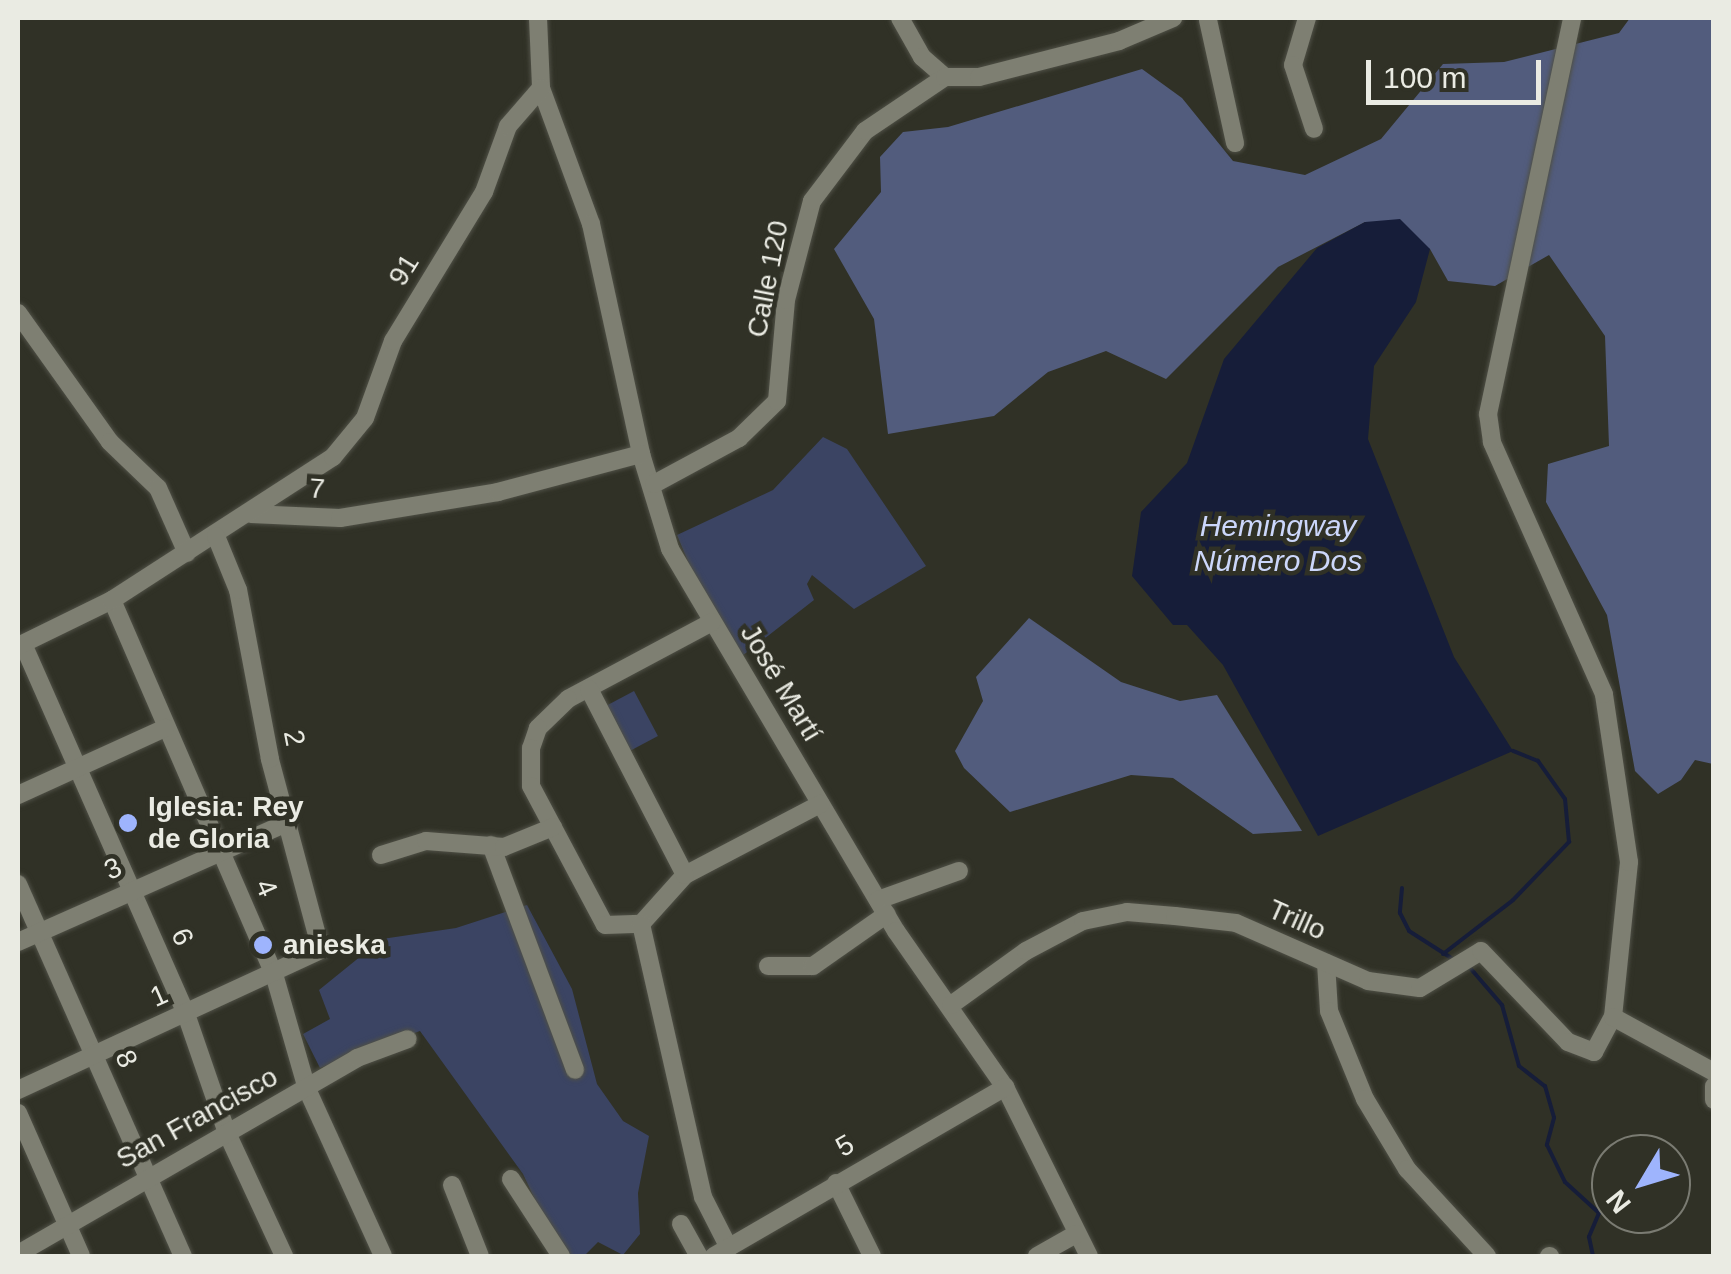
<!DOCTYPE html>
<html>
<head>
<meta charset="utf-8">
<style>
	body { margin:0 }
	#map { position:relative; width:1731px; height:1274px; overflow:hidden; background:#303126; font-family:Helvetica,sans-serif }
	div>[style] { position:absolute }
	.green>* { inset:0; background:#3b4463; transform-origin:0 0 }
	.forest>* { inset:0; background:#525c7d }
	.water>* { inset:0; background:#161d39 }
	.stream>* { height:4px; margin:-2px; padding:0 2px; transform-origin:2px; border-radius:2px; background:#161d39 }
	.roads { filter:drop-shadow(0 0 2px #4f5046) drop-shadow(0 0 2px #4f5046) }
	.minor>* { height:18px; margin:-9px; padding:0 9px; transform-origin:9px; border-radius:9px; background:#7e7f72 }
	.dots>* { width:28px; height:28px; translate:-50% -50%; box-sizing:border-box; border:5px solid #303126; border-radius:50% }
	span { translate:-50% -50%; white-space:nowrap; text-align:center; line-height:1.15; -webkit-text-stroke:9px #303126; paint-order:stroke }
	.street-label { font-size:28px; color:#eaebe3 }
	.poi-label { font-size:28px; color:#eaebe3; font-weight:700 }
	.left { translate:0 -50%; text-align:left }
	.water-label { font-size:30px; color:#ccd7fb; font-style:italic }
	.frame { position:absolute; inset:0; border:20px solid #eaebe3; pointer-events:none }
	.north { position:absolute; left:1591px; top:1134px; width:100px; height:100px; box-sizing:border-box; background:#303126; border:2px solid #7a7b72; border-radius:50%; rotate:232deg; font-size:28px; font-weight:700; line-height:40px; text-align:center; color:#eaebe3 }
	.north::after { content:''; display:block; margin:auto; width:35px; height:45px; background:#9eb4fd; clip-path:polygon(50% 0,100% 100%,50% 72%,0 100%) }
	.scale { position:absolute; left:1366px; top:60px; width:175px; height:45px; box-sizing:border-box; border:5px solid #eaebe3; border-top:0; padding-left:12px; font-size:30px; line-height:35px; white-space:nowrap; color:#eaebe3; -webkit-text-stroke:8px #303126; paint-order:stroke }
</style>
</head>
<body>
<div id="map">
	<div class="green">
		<i style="clip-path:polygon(823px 437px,847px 449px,926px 566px,854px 609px,812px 575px,807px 584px,814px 600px,742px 656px,703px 598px,677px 535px,773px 490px)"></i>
		<i style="left:634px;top:691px;width:51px;height:33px;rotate:62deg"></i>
		<i style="clip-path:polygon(527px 905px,572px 989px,597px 1084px,623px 1121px,649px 1136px,638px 1193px,640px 1234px,623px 1255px,598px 1242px,584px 1256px,572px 1256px,551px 1234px,523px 1174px,420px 1031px,320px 1068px,303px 1034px,330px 1019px,319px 990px,382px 939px,456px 928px)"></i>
	</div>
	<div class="forest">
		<i style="clip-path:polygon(1630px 18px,1713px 18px,1713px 764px,1695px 760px,1681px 780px,1658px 794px,1635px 771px,1607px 615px,1546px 502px,1548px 464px,1609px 446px,1605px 336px,1549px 255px,1495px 286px,1448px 281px,1430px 249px,1365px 222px,1278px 267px,1166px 379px,1106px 351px,1048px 372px,994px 416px,888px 434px,874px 319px,834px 249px,881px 192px,880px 157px,903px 132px,948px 127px,1142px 69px,1182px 98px,1233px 161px,1305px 175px,1381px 139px,1443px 64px,1504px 62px,1619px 33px)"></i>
		<i style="clip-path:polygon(1029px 618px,1121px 682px,1180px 701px,1217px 695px,1302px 831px,1253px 834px,1173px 778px,1131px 775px,1010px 812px,964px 768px,955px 751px,983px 701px,976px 677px)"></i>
	</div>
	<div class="water">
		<i style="clip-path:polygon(1400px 219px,1430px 249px,1416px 302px,1374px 366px,1368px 439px,1454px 657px,1513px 751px,1318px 836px,1223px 665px,1187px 625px,1173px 625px,1132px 576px,1141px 512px,1187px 463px,1224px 359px,1317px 248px,1365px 222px)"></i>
	</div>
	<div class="stream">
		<i style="left:1402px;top:888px;width:25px;rotate:95deg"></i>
		<i style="left:1400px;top:913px;width:20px;rotate:63deg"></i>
		<i style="left:1409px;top:931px;width:52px;rotate:32.5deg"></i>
		<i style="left:1443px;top:954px;width:88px;rotate:-37.6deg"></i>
		<i style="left:1513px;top:900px;width:81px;rotate:-46deg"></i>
		<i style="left:1569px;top:842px;width:43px;rotate:-95.3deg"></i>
		<i style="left:1565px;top:799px;width:47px;rotate:-125.4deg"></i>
		<i style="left:1538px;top:761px;width:27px;rotate:-158deg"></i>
		<i style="left:1471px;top:969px;width:48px;rotate:49.3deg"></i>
		<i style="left:1502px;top:1005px;width:63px;rotate:74.4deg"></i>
		<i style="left:1519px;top:1066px;width:33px;rotate:38deg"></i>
		<i style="left:1545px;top:1086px;width:33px;rotate:74deg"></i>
		<i style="left:1554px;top:1118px;width:28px;rotate:105deg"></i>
		<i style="left:1547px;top:1145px;width:41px;rotate:64.1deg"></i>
		<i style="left:1565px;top:1182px;width:46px;rotate:42.4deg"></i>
		<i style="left:1599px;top:1213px;width:26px;rotate:113deg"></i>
		<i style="left:1589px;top:1237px;width:19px;rotate:78deg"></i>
	</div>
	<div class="roads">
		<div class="minor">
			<i style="left:538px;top:18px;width:70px;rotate:87.5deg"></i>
			<i style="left:541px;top:88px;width:145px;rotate:69.8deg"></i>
			<i style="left:591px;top:224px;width:235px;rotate:77.7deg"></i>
			<i style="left:641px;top:454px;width:99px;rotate:73deg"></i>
			<i style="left:670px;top:549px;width:444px;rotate:59.4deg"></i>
			<i style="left:896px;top:931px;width:190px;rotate:55.1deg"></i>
			<i style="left:1005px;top:1087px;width:189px;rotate:63.6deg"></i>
			<i style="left:900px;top:18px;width:45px;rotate:60.6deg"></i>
			<i style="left:922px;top:57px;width:30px;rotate:41deg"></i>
			<i style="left:1307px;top:18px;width:49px;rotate:106.6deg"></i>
			<i style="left:1293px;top:65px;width:67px;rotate:71.8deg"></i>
			<i style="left:1208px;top:20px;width:126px;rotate:77.6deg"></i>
			<i style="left:18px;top:313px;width:158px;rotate:54.5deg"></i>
			<i style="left:110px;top:442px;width:66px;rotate:43.8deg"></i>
			<i style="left:158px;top:488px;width:71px;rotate:66deg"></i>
			<i style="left:654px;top:484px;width:97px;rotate:-28.4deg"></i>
			<i style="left:739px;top:438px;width:53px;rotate:-44.2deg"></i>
			<i style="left:777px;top:401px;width:101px;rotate:-84.9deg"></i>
			<i style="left:786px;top:300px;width:102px;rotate:-75.3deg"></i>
			<i style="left:812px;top:201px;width:88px;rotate:-52.9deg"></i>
			<i style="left:865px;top:131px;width:97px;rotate:-34deg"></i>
			<i style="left:945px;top:77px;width:34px"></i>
			<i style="left:979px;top:77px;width:145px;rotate:-14.4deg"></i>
			<i style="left:1119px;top:41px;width:59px;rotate:-23.1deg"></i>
			<i style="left:251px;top:514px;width:89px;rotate:2.6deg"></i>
			<i style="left:340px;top:518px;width:160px;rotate:-9.3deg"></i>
			<i style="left:498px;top:492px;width:148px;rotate:-14.9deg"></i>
			<i style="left:112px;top:600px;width:408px;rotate:66.6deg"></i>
			<i style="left:274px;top:974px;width:120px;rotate:74deg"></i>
			<i style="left:307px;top:1089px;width:183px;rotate:65.5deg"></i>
			<i style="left:712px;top:622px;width:163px;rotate:151.9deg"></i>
			<i style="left:568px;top:699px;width:42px;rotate:136deg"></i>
			<i style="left:538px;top:728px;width:21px;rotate:109deg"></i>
			<i style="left:531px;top:748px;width:38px;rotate:90deg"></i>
			<i style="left:531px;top:786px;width:157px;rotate:62deg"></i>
			<i style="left:605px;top:925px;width:36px;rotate:-2deg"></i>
			<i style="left:641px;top:924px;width:66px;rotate:-48.1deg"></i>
			<i style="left:685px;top:875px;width:153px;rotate:-27.7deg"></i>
			<i style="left:23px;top:644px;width:404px;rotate:66.2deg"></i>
			<i style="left:186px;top:1014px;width:126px;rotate:71deg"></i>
			<i style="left:227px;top:1133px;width:136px;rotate:65.1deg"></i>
			<i style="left:18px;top:646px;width:105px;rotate:-26.1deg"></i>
			<i style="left:112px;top:600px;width:263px;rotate:-32.9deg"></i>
			<i style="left:333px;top:457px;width:50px;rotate:-50.6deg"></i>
			<i style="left:365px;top:418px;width:82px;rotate:-70deg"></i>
			<i style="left:393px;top:341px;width:175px;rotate:-58.6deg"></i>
			<i style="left:484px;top:192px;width:70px;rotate:-70deg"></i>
			<i style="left:508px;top:126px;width:50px;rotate:-49deg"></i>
			<i style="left:589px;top:689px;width:209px;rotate:62.7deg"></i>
			<i style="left:18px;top:795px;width:162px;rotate:-24.5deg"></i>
			<i style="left:491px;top:845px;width:240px;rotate:69.5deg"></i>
			<i style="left:381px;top:855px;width:47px;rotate:-17.3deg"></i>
			<i style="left:426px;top:841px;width:78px;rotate:4.4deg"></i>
			<i style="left:504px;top:847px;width:53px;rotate:-22.2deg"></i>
			<i style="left:18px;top:884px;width:407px;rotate:66.1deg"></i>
			<i style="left:878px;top:900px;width:86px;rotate:-19.7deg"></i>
			<i style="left:641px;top:924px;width:280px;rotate:77.2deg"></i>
			<i style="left:703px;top:1197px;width:57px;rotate:63deg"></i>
			<i style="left:18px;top:942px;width:293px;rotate:-23.9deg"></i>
			<i style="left:1326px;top:963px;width:48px;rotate:86.4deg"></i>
			<i style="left:1329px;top:1011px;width:95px;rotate:67.8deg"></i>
			<i style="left:1365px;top:1099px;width:82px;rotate:59deg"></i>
			<i style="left:1407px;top:1169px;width:118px;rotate:47.4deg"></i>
			<i style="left:768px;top:966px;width:45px"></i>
			<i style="left:813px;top:966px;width:90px;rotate:-35.1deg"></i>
			<i style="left:951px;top:1005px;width:92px;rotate:-35.8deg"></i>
			<i style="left:1026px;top:951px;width:64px;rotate:-27.8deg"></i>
			<i style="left:1083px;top:921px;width:45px;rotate:-11.6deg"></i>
			<i style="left:1127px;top:912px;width:48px;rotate:4.8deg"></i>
			<i style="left:1175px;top:916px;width:61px;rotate:6.5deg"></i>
			<i style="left:1236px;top:923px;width:144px;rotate:23.7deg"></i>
			<i style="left:1368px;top:981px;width:52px;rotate:7.7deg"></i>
			<i style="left:1420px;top:988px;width:71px;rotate:-31.2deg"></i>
			<i style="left:1481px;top:951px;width:126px;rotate:46.3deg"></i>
			<i style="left:1568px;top:1042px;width:28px;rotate:21deg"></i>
			<i style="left:1594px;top:1052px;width:40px;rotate:-62deg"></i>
			<i style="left:1613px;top:1017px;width:156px;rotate:-84.1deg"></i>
			<i style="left:1629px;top:862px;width:170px;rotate:-98.5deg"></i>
			<i style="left:1604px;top:694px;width:276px;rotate:-114deg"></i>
			<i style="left:1492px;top:442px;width:28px;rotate:-98deg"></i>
			<i style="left:1488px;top:414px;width:405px;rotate:-78deg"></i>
			<i style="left:1613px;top:1017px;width:115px;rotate:28.6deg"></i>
			<i style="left:1714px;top:1086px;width:14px;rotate:90deg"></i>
			<i style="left:18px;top:1090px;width:334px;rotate:-24.8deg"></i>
			<i style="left:321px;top:950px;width:198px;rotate:-105deg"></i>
			<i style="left:270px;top:759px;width:172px;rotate:-100.7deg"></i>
			<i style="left:238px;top:590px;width:58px;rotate:-112.2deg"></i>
			<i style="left:18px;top:1113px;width:156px;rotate:66.2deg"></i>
			<i style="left:511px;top:1179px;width:92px;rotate:57deg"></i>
			<i style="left:836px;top:1183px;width:81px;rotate:63.7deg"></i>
			<i style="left:452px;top:1185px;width:76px;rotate:68.5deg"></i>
			<i style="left:681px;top:1224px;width:37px;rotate:61deg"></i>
			<i style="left:18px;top:1254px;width:392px;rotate:-30deg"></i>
			<i style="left:357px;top:1058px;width:54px;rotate:-20.4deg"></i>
			<i style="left:714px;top:1256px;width:337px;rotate:-30.1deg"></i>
			<i style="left:1037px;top:1256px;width:45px;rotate:-29.4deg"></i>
			<i style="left:1549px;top:1256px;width:1px"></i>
		</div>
	</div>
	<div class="dots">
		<i style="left:128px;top:823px;background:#9eb4fd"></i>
		<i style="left:263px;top:945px;background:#9eb4fd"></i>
	</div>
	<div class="street-label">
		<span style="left:404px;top:270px;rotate:-58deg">91</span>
		<span style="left:768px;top:279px;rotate:-79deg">Calle 120</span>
		<span style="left:317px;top:489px;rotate:4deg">7</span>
		<span style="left:781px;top:683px;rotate:59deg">José Martí</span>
		<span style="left:294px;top:738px;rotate:79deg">2</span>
		<span style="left:113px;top:869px;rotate:-24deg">3</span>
		<span style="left:266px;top:888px;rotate:66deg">4</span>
		<span style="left:1297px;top:920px;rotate:24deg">Trillo</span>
		<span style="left:182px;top:937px;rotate:66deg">6</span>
		<span style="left:159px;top:996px;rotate:-24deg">1</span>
		<span style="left:126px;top:1059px;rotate:66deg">8</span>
		<span style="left:197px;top:1118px;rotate:-29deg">San Francisco</span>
		<span style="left:845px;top:1146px;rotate:-30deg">5</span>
	</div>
	<div class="poi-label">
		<span class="left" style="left:148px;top:823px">Iglesia: Rey<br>de Gloria</span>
		<span class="left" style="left:283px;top:945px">anieska</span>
	</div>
	<div class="water-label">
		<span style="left:1278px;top:543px">Hemingway<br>Número Dos</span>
	</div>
	<div class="frame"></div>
	<div class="north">N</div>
	<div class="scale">100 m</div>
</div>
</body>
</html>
